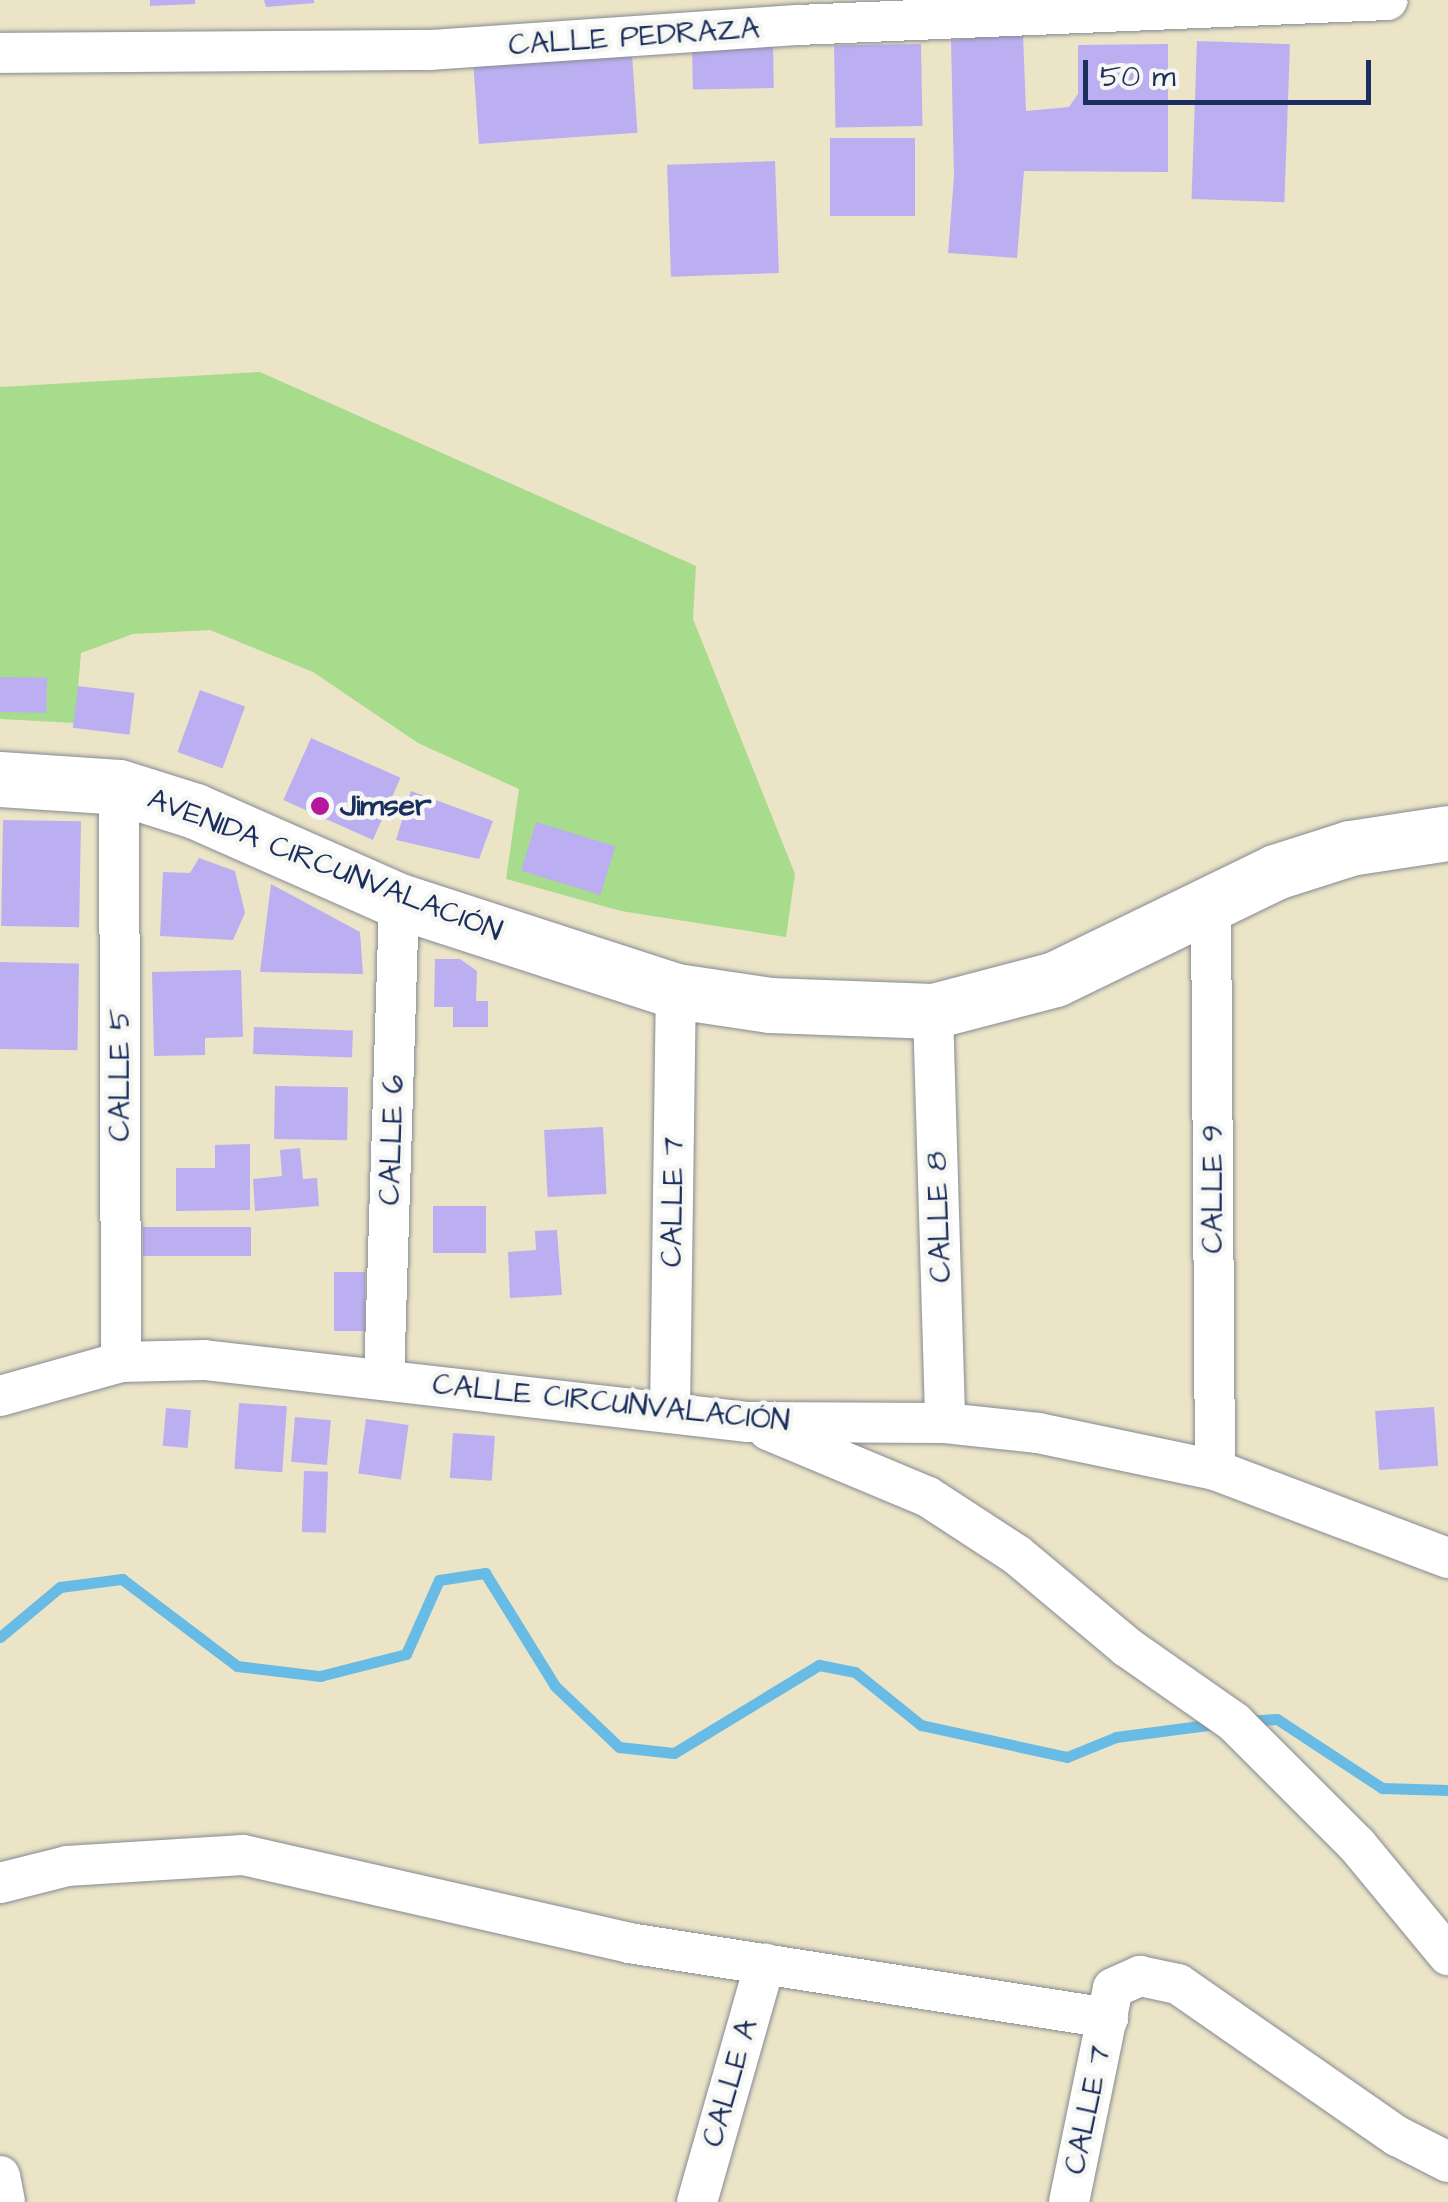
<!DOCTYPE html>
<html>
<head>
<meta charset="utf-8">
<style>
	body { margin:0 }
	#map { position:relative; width:1448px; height:2202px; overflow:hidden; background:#ece4c7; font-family:"Architects Daughter",sans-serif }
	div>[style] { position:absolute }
	.green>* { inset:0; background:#a6dc8c }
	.stream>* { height:11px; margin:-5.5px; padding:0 5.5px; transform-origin:5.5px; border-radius:5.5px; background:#68bbe4 }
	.building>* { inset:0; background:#bbaff1; transform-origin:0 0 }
	.roads { filter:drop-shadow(0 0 2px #848a92) drop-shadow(0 0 2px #848a92) }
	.street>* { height:40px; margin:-20px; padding:0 20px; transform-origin:20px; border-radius:20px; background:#fff }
	.secondary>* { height:55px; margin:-27.5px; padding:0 27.5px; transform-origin:27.5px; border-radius:27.5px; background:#fff }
	.dots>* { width:28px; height:28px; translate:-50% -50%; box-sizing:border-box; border:5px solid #f6f6f2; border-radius:50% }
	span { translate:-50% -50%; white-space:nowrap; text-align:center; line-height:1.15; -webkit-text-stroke:9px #f6f6f2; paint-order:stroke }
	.street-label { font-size:30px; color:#1b2f5e }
	.poi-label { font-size:30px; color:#1b2f5e; font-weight:700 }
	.left { translate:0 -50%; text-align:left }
	.scale { position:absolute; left:1083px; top:60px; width:288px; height:45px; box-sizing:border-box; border:5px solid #1b2f5e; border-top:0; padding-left:12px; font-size:30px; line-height:35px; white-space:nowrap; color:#1b2f5e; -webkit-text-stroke:8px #f6f6f2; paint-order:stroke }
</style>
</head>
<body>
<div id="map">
	<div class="green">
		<i style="clip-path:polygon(260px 372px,696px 566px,693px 619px,795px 874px,786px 937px,621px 911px,506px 879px,519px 789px,418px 743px,313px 672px,210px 630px,133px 634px,81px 653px,75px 723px,0 719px,0 387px)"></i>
	</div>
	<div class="stream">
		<i style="left:0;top:1637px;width:78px;rotate:-39.8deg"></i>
		<i style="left:60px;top:1587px;width:63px;rotate:-7.4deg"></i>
		<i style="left:122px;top:1579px;width:144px;rotate:37.1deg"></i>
		<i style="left:237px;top:1666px;width:84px;rotate:6.9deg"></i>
		<i style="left:320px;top:1676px;width:89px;rotate:-14.3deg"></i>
		<i style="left:406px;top:1654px;width:81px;rotate:-66deg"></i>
		<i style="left:439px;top:1580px;width:47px;rotate:-8.7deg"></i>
		<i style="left:485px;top:1573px;width:133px;rotate:58.2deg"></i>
		<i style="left:555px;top:1686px;width:88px;rotate:43.6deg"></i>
		<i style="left:619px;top:1747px;width:55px;rotate:6.2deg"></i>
		<i style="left:674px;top:1753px;width:170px;rotate:-31.3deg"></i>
		<i style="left:819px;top:1665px;width:37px;rotate:11deg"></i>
		<i style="left:855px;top:1672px;width:85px;rotate:38.8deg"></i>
		<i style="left:921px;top:1725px;width:149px;rotate:12.4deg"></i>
		<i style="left:1067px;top:1757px;width:53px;rotate:-22.2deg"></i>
		<i style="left:1116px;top:1737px;width:100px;rotate:-7.5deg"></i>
		<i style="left:1248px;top:1721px;width:29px;rotate:-4deg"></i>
		<i style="left:1277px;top:1719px;width:126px;rotate:33.3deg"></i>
		<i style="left:1382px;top:1788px;width:66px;rotate:1.7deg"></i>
	</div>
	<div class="building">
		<i style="clip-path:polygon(150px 0,195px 0,195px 4px,150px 6px)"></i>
		<i style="clip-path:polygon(264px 0,314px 0,314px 3px,266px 7px)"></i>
		<i style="clip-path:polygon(1023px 33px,1026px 111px,1069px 107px,1078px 94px,1078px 45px,1168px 44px,1168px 172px,1024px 171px,1017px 258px,948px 253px,954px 177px,951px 40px)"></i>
		<i style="left:773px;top:41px;width:47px;height:81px;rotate:89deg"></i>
		<i style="left:1197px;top:41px;width:93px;height:158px;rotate:2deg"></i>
		<i style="left:921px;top:44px;width:82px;height:87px;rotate:89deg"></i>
		<i style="left:632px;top:54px;width:79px;height:159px;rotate:86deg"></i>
		<i style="left:830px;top:138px;width:85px;height:78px"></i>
		<i style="left:775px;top:161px;width:112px;height:108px;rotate:88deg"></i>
		<i style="left:0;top:677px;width:47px;height:35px;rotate:1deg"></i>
		<i style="left:78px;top:686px;width:57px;height:42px;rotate:7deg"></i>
		<i style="left:200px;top:690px;width:48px;height:66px;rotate:20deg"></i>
		<i style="left:311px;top:738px;width:98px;height:68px;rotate:24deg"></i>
		<i style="clip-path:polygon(411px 791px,493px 821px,479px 859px,396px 840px)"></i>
		<i style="left:3px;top:820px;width:78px;height:106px;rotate:1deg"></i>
		<i style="left:536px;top:822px;width:83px;height:51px;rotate:17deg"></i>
		<i style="clip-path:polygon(199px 858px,235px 871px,245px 913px,233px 940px,160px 936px,163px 872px,190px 873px)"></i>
		<i style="clip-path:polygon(271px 884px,360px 932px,363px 974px,260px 972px)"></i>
		<i style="clip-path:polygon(435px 959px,460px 959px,477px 971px,476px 1001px,488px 1001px,488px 1027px,453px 1027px,453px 1007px,434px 1007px)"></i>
		<i style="left:0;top:962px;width:79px;height:87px;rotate:1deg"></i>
		<i style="clip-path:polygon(241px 970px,243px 1037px,205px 1038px,205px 1055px,154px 1056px,152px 972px)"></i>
		<i style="left:254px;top:1027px;width:99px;height:27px;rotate:2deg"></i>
		<i style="left:275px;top:1086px;width:73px;height:53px;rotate:1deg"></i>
		<i style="left:603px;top:1127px;width:67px;height:59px;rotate:87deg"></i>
		<i style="clip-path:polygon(250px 1144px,250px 1210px,176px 1211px,176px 1168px,215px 1168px,215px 1145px)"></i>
		<i style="clip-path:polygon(300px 1148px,303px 1179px,317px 1178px,319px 1206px,255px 1211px,253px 1179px,282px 1176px,280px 1150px)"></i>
		<i style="left:433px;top:1206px;width:53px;height:47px"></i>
		<i style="left:143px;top:1227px;width:108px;height:29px"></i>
		<i style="clip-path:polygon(557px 1230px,562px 1295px,510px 1298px,508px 1252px,536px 1250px,535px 1231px)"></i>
		<i style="left:334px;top:1272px;width:31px;height:59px"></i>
		<i style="left:239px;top:1403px;width:48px;height:66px;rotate:4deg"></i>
		<i style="left:1434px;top:1407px;width:59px;height:59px;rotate:86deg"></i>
		<i style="left:166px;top:1408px;width:25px;height:38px;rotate:5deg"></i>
		<i style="left:295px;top:1417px;width:36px;height:45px;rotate:5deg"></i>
		<i style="left:366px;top:1419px;width:43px;height:55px;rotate:8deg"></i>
		<i style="left:453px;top:1433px;width:42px;height:45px;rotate:4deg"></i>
		<i style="left:304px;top:1471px;width:24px;height:61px;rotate:2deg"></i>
	</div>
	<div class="roads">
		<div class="street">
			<i style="left:0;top:53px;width:430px;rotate:-0.4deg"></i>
			<i style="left:430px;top:50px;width:369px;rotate:-3.9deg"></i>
			<i style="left:798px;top:25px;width:590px;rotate:-2.43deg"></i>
			<i style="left:119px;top:787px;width:575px;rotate:89.8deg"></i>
			<i style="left:1211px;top:908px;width:562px;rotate:89.59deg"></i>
			<i style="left:933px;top:1011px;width:412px;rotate:88.3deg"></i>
			<i style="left:384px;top:1380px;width:479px;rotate:-88.2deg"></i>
			<i style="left:0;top:1396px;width:126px;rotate:-15.7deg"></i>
			<i style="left:121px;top:1362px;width:83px;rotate:-1.4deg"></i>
			<i style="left:204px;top:1360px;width:548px;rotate:6.5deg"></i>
			<i style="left:748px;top:1422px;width:197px;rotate:0.3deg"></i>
			<i style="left:945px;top:1423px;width:94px;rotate:6.1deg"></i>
			<i style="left:1038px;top:1433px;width:181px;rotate:11.8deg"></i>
			<i style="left:1215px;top:1470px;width:249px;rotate:20.7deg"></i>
			<i style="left:670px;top:1412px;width:421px;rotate:-89.2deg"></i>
			<i style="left:768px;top:1430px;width:173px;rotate:22.7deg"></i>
			<i style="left:928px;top:1497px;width:106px;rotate:33.1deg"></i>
			<i style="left:1017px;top:1555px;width:143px;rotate:39.9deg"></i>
			<i style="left:1127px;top:1647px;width:131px;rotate:35deg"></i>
			<i style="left:1234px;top:1722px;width:174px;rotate:45deg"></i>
			<i style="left:1357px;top:1845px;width:143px;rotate:50.4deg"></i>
			<i style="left:0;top:1883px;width:69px;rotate:-14.2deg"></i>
			<i style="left:67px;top:1866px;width:176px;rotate:-3.6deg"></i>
			<i style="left:243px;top:1855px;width:396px;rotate:12.8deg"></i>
			<i style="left:629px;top:1943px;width:485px;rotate:8.9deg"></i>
			<i style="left:0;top:2176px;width:26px;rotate:79deg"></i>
			<i style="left:697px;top:2202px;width:248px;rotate:-74.1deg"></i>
			<i style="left:1069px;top:2202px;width:218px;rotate:-78.4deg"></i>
			<i style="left:1113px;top:1988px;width:30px;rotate:-24deg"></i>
			<i style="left:1140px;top:1976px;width:39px;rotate:12deg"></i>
			<i style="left:1178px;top:1984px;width:267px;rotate:34.8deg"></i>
			<i style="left:1397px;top:2136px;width:57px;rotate:27deg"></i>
		</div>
		<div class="secondary">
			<i style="left:0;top:779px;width:119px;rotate:3.8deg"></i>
			<i style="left:119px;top:787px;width:80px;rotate:17.5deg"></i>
			<i style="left:195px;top:811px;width:223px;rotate:23.8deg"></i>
			<i style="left:399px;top:901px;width:291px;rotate:18deg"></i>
			<i style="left:676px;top:991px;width:95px;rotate:8.5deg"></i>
			<i style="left:770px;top:1005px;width:163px;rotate:2.1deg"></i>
			<i style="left:933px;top:1011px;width:126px;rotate:-14.7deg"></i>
			<i style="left:1055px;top:979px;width:245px;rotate:-25.9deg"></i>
			<i style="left:1275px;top:872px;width:79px;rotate:-17.7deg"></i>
			<i style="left:1350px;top:848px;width:99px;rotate:-8.7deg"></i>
		</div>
	</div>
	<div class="dots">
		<i style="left:320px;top:806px;background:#b5179e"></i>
	</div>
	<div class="street-label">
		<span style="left:634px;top:37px;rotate:-4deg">CALLE PEDRAZA</span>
		<span style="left:325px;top:865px;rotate:21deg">AVENIDA CIRCUNVALACIÓN</span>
		<span style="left:120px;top:1075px;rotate:-90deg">CALLE 5</span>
		<span style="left:392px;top:1140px;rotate:-88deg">CALLE 6</span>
		<span style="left:1213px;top:1189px;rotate:-90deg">CALLE 9</span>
		<span style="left:673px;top:1202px;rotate:-89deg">CALLE 7</span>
		<span style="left:939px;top:1217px;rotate:-92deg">CALLE 8</span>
		<span style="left:611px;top:1403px;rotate:6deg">CALLE CIRCUNVALACIÓN</span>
		<span style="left:730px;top:2083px;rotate:-74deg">CALLE A</span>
		<span style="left:1088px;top:2110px;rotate:-78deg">CALLE 7</span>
	</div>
	<div class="poi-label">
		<span class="left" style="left:340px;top:806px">Jimser</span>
	</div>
	<div class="scale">50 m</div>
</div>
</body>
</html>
